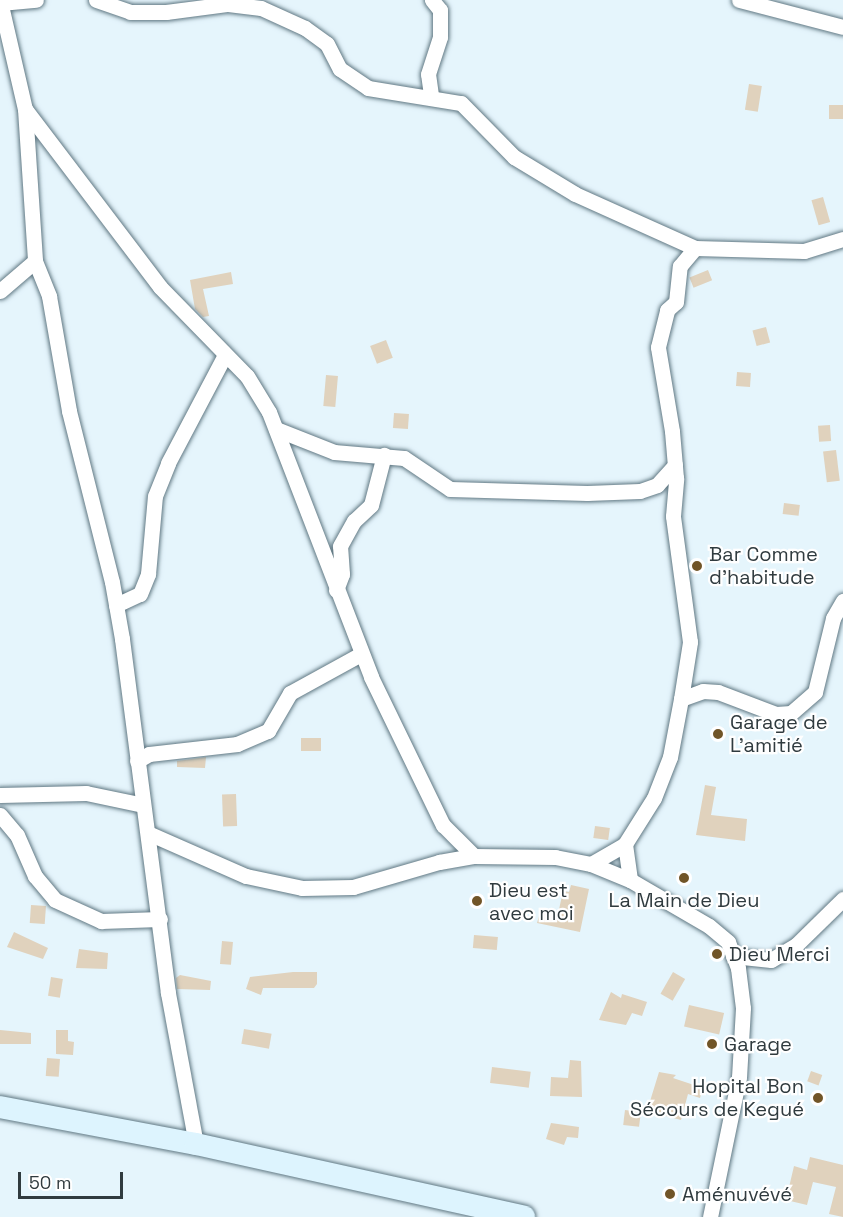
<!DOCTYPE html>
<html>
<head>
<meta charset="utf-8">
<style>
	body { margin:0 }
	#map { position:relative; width:843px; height:1217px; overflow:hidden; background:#e5f5fc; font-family:"Space Grotesk",sans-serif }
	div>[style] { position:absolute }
	.building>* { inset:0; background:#e0d2bd; transform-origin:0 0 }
	.roads { filter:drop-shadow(0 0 2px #607883) drop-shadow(0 0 2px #607883) }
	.street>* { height:15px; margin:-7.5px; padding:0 7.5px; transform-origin:7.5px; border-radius:7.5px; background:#fff }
	.secondary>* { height:22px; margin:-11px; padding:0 11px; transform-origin:11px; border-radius:11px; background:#ddf4fe }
	.dots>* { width:16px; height:16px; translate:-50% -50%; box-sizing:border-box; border:3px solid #fff; border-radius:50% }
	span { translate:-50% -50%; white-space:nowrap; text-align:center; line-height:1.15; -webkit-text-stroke:4.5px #fff; paint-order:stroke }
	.poi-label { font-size:20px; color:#303b3f }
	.left { translate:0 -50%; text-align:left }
	.right { translate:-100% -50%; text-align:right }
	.scale { position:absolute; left:18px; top:1172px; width:105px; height:27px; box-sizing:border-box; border:3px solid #303b3f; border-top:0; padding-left:8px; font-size:18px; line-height:21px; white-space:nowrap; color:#303b3f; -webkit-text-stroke:4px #fff; paint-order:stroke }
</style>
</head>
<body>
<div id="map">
	<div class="building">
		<i style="left:749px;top:84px;width:13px;height:26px;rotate:9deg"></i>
		<i style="left:829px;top:105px;width:14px;height:14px"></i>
		<i style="left:823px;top:197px;width:26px;height:12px;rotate:74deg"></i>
		<i style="left:708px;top:270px;width:11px;height:20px;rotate:68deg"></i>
		<i style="clip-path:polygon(231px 272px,233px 284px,203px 289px,209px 316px,203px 317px,195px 309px,190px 280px)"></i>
		<i style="left:766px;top:327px;width:16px;height:14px;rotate:75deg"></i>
		<i style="left:386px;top:340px;width:19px;height:17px;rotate:69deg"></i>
		<i style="left:737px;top:372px;width:14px;height:14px;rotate:4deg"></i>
		<i style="left:326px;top:375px;width:12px;height:31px;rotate:5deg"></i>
		<i style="left:394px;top:413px;width:15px;height:15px;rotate:4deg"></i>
		<i style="left:830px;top:425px;width:16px;height:12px;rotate:86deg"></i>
		<i style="left:836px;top:450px;width:31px;height:13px;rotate:83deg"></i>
		<i style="left:784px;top:503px;width:16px;height:11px;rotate:7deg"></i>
		<i style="left:301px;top:738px;width:20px;height:13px"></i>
		<i style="clip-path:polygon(206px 757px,205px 768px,177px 767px,177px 761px)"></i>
		<i style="clip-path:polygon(705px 785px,716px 787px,711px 815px,747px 819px,745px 841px,696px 835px)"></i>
		<i style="left:236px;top:794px;width:32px;height:14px;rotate:88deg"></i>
		<i style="left:595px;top:826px;width:15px;height:12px;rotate:8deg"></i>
		<i style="clip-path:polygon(571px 885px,589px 889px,580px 932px,537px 923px,541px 909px,558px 914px,563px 891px,569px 892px)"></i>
		<i style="left:31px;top:905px;width:15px;height:18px;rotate:4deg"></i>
		<i style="clip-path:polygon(14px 932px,48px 948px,43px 959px,7px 947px)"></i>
		<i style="left:474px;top:935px;width:24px;height:13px;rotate:5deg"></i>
		<i style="left:222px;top:941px;width:11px;height:23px;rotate:5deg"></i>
		<i style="clip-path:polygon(79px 949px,108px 953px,107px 969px,76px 968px)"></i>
		<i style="clip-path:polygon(293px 972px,317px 972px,317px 984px,314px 988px,263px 988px,261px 995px,246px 989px,250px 977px)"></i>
		<i style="left:673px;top:972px;width:14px;height:25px;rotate:30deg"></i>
		<i style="clip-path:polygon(180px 975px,211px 981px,210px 990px,177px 989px,176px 978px)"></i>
		<i style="left:51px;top:977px;width:12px;height:19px;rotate:9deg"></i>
		<i style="clip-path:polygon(611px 992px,621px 998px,622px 994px,647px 1002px,642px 1016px,632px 1013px,626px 1025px,599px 1020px)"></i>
		<i style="left:689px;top:1005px;width:36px;height:22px;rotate:13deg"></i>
		<i style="left:244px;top:1029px;width:28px;height:15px;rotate:10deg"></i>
		<i style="clip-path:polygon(0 1030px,31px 1033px,31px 1044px,0 1044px)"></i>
		<i style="clip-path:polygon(56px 1030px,68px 1030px,68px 1041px,74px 1042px,73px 1055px,56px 1054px)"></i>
		<i style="left:47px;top:1058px;width:13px;height:18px;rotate:4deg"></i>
		<i style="clip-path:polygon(570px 1060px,581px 1061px,582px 1097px,550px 1096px,551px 1077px,568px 1078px)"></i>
		<i style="left:492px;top:1067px;width:39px;height:16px;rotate:7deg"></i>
		<i style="left:811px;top:1071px;width:12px;height:11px;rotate:20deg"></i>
		<i style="clip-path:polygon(659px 1072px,676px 1075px,673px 1078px,703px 1088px,700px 1098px,688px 1094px,681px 1120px,647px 1111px)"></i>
		<i style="left:625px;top:1110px;width:16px;height:15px;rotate:7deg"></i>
		<i style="clip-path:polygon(551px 1123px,579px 1127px,578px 1138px,567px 1137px,564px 1145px,546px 1139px)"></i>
		<i style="clip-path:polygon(810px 1157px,843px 1165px,843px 1217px,829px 1214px,836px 1187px,813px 1182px,807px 1205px,786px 1200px,794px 1166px,807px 1170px)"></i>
	</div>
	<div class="roads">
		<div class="street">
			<i style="left:96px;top:0;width:36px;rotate:19deg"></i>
			<i style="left:130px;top:12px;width:36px"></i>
			<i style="left:166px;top:12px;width:63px;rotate:-7.4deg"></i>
			<i style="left:228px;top:4px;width:33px;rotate:7deg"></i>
			<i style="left:261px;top:8px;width:48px;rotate:24.4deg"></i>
			<i style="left:305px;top:28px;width:27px;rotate:36deg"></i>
			<i style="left:327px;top:44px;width:28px;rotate:63deg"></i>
			<i style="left:340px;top:69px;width:34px;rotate:34deg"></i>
			<i style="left:368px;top:88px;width:94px;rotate:9.2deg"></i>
			<i style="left:461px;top:103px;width:76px;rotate:45.5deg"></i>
			<i style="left:514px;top:157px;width:71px;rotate:31.2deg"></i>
			<i style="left:575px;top:194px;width:132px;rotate:24.2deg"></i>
			<i style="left:695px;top:248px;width:109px;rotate:1.6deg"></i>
			<i style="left:804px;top:251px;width:41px;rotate:-17.1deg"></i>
			<i style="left:739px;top:0;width:107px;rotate:14.6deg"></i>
			<i style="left:0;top:1px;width:111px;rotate:77deg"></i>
			<i style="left:25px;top:109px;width:152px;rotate:86.2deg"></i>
			<i style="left:35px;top:261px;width:38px;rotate:68deg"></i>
			<i style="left:49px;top:296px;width:117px;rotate:80.1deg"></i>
			<i style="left:69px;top:411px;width:176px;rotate:75.9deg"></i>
			<i style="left:112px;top:582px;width:58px;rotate:80deg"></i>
			<i style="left:122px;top:639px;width:357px;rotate:82.6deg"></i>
			<i style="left:168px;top:993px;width:154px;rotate:79.5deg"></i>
			<i style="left:0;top:3px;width:36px;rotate:-5deg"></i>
			<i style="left:431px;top:95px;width:21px;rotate:-98deg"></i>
			<i style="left:428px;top:74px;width:39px;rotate:-72deg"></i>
			<i style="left:440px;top:37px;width:27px;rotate:-90deg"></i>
			<i style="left:440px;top:10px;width:13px;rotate:-129deg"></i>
			<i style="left:25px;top:109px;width:223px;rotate:52.8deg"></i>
			<i style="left:160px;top:287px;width:124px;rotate:45.7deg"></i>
			<i style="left:247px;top:376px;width:42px;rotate:58.6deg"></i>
			<i style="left:269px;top:412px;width:284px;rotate:68.9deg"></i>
			<i style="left:371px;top:677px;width:165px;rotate:64.1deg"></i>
			<i style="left:443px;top:825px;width:44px;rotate:45deg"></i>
			<i style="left:0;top:291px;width:46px;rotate:-40.6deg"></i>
			<i style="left:276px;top:429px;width:62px;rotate:21.6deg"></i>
			<i style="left:334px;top:452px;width:70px;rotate:4.9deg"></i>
			<i style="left:404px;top:458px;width:55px;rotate:34deg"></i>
			<i style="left:450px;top:489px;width:137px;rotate:1.7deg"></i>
			<i style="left:587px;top:493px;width:53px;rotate:-2.2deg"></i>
			<i style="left:640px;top:491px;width:18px;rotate:-19deg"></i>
			<i style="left:657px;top:485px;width:27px;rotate:-48deg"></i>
			<i style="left:336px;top:590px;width:17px;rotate:-69deg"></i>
			<i style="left:342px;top:574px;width:28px;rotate:-94deg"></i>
			<i style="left:340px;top:546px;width:29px;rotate:-61deg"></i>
			<i style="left:354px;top:521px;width:23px;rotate:-43deg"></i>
			<i style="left:371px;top:505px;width:52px;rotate:-75.4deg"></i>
			<i style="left:116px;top:605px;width:26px;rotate:-25deg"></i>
			<i style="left:140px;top:594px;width:22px;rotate:-68deg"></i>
			<i style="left:148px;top:574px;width:78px;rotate:-84.9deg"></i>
			<i style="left:155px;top:496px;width:35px;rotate:-68deg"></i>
			<i style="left:168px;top:463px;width:122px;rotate:-62.2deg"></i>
			<i style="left:681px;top:699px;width:58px;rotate:-81deg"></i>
			<i style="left:690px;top:642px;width:127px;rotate:-97.7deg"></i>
			<i style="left:673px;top:516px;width:38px;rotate:-85deg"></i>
			<i style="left:676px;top:478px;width:47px;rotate:-94.9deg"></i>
			<i style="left:672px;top:431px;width:85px;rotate:-99.5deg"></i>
			<i style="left:658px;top:347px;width:38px;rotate:-76deg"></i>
			<i style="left:667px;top:310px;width:12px;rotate:-42deg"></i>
			<i style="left:676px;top:302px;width:36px;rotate:-84deg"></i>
			<i style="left:680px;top:266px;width:23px;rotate:-50deg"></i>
			<i style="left:137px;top:761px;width:14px;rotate:-30deg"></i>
			<i style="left:149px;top:754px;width:89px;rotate:-6.5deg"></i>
			<i style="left:237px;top:744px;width:34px;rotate:-23deg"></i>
			<i style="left:268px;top:731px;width:44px;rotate:-59.9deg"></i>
			<i style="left:290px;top:693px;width:81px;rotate:-28.8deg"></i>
			<i style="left:0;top:795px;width:86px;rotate:-1.3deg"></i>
			<i style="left:86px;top:793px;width:58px;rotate:11.9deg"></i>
			<i style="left:0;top:815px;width:26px;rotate:50deg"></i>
			<i style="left:17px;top:835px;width:45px;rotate:66.3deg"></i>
			<i style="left:35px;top:876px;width:31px;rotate:50deg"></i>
			<i style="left:55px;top:900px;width:51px;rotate:24.5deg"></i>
			<i style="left:101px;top:921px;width:59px;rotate:-1.9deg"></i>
			<i style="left:148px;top:833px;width:107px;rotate:23.7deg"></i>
			<i style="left:246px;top:876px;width:57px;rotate:12.1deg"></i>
			<i style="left:302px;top:888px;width:51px;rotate:-1.1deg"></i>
			<i style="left:353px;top:887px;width:90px;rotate:-16.2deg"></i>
			<i style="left:439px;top:862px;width:36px;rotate:-10deg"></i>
			<i style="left:474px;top:856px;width:81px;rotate:0.7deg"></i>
			<i style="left:555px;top:857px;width:37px;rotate:11deg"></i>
			<i style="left:591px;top:864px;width:42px;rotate:22.3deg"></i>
			<i style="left:630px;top:880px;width:91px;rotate:30.2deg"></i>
			<i style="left:709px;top:926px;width:25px;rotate:40deg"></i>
			<i style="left:728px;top:942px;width:28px;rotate:69deg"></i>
			<i style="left:738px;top:968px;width:40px;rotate:82.9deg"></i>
			<i style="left:743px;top:1008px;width:69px;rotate:93.3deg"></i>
			<i style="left:739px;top:1077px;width:143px;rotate:101.7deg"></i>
			<i style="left:625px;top:844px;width:36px;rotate:82deg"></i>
			<i style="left:591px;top:864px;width:39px;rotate:-30deg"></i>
			<i style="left:625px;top:844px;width:54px;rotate:-57.8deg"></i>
			<i style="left:654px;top:798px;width:44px;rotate:-68.7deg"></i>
			<i style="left:670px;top:757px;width:59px;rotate:-79.3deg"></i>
			<i style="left:681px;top:699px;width:23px;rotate:-20deg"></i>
			<i style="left:703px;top:691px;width:15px;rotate:4deg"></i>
			<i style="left:718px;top:692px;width:62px;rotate:20.8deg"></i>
			<i style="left:776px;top:714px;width:15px;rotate:-4deg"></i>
			<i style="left:791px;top:713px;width:32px;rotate:-41deg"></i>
			<i style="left:815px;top:692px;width:76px;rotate:-76.3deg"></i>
			<i style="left:833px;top:618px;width:20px;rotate:-60deg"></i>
			<i style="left:733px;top:956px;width:38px;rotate:6deg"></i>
			<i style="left:771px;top:960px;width:29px;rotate:-31deg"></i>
			<i style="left:796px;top:945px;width:66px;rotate:-44.4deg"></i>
		</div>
		<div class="secondary">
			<i style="left:0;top:1107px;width:199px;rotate:10.7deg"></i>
			<i style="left:196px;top:1144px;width:336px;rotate:12.5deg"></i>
		</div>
	</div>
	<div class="dots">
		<i style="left:697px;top:566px;background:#715528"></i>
		<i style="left:718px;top:734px;background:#715528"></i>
		<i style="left:684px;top:878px;background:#715528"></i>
		<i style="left:477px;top:901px;background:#715528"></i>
		<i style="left:717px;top:954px;background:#715528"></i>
		<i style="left:712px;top:1044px;background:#715528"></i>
		<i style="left:818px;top:1098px;background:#715528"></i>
		<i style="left:670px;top:1194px;background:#715528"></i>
	</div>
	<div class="poi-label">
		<span class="left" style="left:709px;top:566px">Bar Comme<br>d'habitude</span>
		<span class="left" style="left:730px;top:734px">Garage de<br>L'amitié</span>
		<span class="left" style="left:489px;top:902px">Dieu est<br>avec moi</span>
		<span style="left:684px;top:900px">La Main de Dieu</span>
		<span class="left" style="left:729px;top:954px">Dieu Merci</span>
		<span class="left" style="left:724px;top:1044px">Garage</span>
		<span class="right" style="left:804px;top:1098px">Hopital Bon<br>Sécours de Kegué</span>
		<span class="left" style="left:682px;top:1194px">Aménuvévé</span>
	</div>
	<div class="scale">50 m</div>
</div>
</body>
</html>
